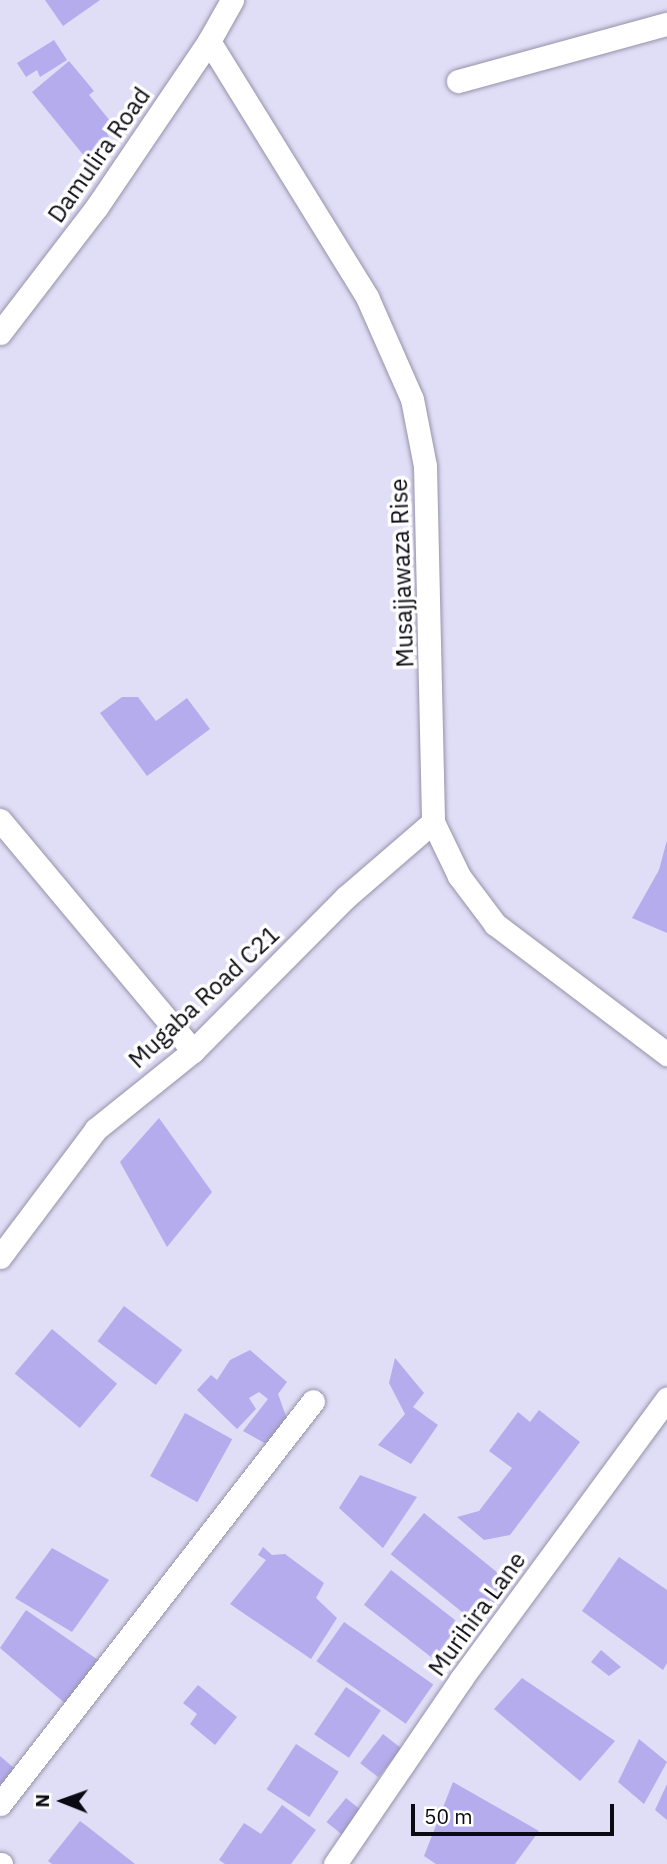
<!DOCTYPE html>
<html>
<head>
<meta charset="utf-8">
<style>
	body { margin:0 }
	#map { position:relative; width:667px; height:1864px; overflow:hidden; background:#e0ddf6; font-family:"IBM Plex Sans",sans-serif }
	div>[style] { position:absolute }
	.building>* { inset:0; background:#b5acee; transform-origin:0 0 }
	.roads { filter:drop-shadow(0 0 2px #9592a9) drop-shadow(0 0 2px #9592a9) }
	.street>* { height:23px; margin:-11.5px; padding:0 11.5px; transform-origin:11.5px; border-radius:11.5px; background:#fff }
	span { translate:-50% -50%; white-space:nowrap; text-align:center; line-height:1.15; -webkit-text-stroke:7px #fff; paint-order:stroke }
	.street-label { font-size:24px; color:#0b0a12 }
	.north { position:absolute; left:28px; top:1766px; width:70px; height:70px; -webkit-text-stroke:5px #fff; paint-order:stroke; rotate:271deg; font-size:19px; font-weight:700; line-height:28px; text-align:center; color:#0b0a12 }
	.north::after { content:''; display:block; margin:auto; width:24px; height:32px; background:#0b0a12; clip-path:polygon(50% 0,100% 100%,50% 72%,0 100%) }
	.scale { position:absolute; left:411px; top:1804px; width:203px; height:32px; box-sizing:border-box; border:4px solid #0b0a12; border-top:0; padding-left:9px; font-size:21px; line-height:24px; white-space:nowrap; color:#0b0a12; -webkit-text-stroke:5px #fff; paint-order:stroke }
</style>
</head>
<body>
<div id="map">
	<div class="building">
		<i style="clip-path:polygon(45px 0,100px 0,63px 26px)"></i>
		<i style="clip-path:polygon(54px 40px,67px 60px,40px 77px,37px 70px,26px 77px,17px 63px)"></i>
		<i style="clip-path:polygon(69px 61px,94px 91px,89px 95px,111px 122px,104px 127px,109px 137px,85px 157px,32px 92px)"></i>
		<i style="clip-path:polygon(122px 697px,138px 697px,156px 721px,187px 698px,210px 729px,147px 776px,100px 713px)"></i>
		<i style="clip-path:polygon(667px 840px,667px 933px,632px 918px,659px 870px)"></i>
		<i style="clip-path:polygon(159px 1118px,212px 1192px,167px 1247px,120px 1162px)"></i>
		<i style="left:124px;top:1306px;width:73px;height:44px;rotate:37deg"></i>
		<i style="left:52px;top:1329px;width:85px;height:58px;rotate:40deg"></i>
		<i style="clip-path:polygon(250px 1350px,287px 1382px,278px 1394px,287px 1419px,266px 1444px,243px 1431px,268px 1399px,259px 1392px,249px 1398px,256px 1409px,237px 1429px,197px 1390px,211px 1375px,217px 1380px,230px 1360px)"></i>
		<i style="clip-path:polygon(395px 1358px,424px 1393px,413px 1407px,438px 1425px,411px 1464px,378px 1445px,405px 1414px,389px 1383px)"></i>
		<i style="clip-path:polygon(539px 1410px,580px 1442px,510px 1535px,484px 1540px,457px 1517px,479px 1511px,512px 1468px,489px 1451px,518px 1412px,530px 1422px)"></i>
		<i style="left:185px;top:1413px;width:54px;height:72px;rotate:29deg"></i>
		<i style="clip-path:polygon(360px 1475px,417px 1497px,383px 1548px,339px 1508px)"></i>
		<i style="left:424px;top:1513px;width:111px;height:53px;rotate:39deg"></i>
		<i style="clip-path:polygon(263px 1547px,272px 1555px,285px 1554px,324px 1583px,316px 1598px,337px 1618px,311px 1659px,230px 1604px,266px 1560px,258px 1555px)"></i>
		<i style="clip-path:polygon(52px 1548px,109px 1580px,72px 1632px,15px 1598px)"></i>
		<i style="clip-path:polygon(619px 1557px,667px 1590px,667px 1663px,663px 1670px,582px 1611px)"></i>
		<i style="left:391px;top:1570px;width:103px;height:44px;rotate:38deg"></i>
		<i style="clip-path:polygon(26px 1610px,101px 1662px,73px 1710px,0 1648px)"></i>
		<i style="left:344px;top:1622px;width:109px;height:48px;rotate:35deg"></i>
		<i style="clip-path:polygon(601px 1650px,621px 1667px,609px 1676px,591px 1662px)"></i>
		<i style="clip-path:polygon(522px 1678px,615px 1741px,580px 1781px,494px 1709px)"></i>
		<i style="clip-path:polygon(198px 1685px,237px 1717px,215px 1745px,190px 1724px,197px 1714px,183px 1703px)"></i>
		<i style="left:346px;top:1687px;width:42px;height:57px;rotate:34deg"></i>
		<i style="left:383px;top:1734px;width:23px;height:37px;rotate:38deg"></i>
		<i style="clip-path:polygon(639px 1739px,667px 1762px,644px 1804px,618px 1782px)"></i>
		<i style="left:296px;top:1744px;width:51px;height:54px;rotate:33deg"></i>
		<i style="clip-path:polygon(0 1756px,21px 1774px,0 1799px)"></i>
		<i style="clip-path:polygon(453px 1782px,539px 1831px,515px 1864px,436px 1864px,424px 1856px)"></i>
		<i style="clip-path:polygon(667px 1784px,667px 1820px,655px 1810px)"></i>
		<i style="left:346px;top:1798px;width:21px;height:31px;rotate:39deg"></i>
		<i style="clip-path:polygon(282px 1805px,316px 1830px,291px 1864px,225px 1864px,219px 1860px,244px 1823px,261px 1834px)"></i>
		<i style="clip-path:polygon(80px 1821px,88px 1827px,135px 1864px,52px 1864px,48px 1861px)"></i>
	</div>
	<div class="roads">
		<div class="street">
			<i style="left:209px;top:41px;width:301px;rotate:58.3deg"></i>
			<i style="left:367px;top:297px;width:111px;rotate:66.2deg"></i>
			<i style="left:412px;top:399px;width:68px;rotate:79deg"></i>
			<i style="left:425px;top:466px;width:356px;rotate:88.7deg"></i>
			<i style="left:433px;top:822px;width:60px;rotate:64.3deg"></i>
			<i style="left:459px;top:876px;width:60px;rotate:53.1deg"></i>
			<i style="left:495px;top:924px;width:216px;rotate:37.1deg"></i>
			<i style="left:458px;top:81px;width:217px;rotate:-15.3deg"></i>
			<i style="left:0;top:333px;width:158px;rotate:-52.5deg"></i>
			<i style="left:96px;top:208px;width:202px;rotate:-55.9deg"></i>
			<i style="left:209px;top:41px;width:47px;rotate:-60.7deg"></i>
			<i style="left:0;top:820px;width:301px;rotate:50.1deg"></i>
			<i style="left:0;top:1257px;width:160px;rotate:-53.1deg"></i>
			<i style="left:96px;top:1129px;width:124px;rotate:-38.8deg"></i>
			<i style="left:193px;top:1051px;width:217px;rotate:-45.2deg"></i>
			<i style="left:346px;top:897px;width:115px;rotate:-40.8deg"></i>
			<i style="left:0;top:1804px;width:510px;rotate:-52.16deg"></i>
			<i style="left:0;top:1864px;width:1px"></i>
			<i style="left:335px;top:1864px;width:224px;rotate:-55.7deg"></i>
			<i style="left:461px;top:1679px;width:348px;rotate:-53.7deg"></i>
		</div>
	</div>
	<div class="street-label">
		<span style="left:99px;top:155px;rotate:-55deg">Damulira Road</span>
		<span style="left:402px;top:573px;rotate:-92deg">Musajjawaza Rise</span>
		<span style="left:204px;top:997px;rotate:-43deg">Mugaba Road C21</span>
		<span style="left:477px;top:1614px;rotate:-54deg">Murihira Lane</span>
	</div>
	<div class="north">N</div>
	<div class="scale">50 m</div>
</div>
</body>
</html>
